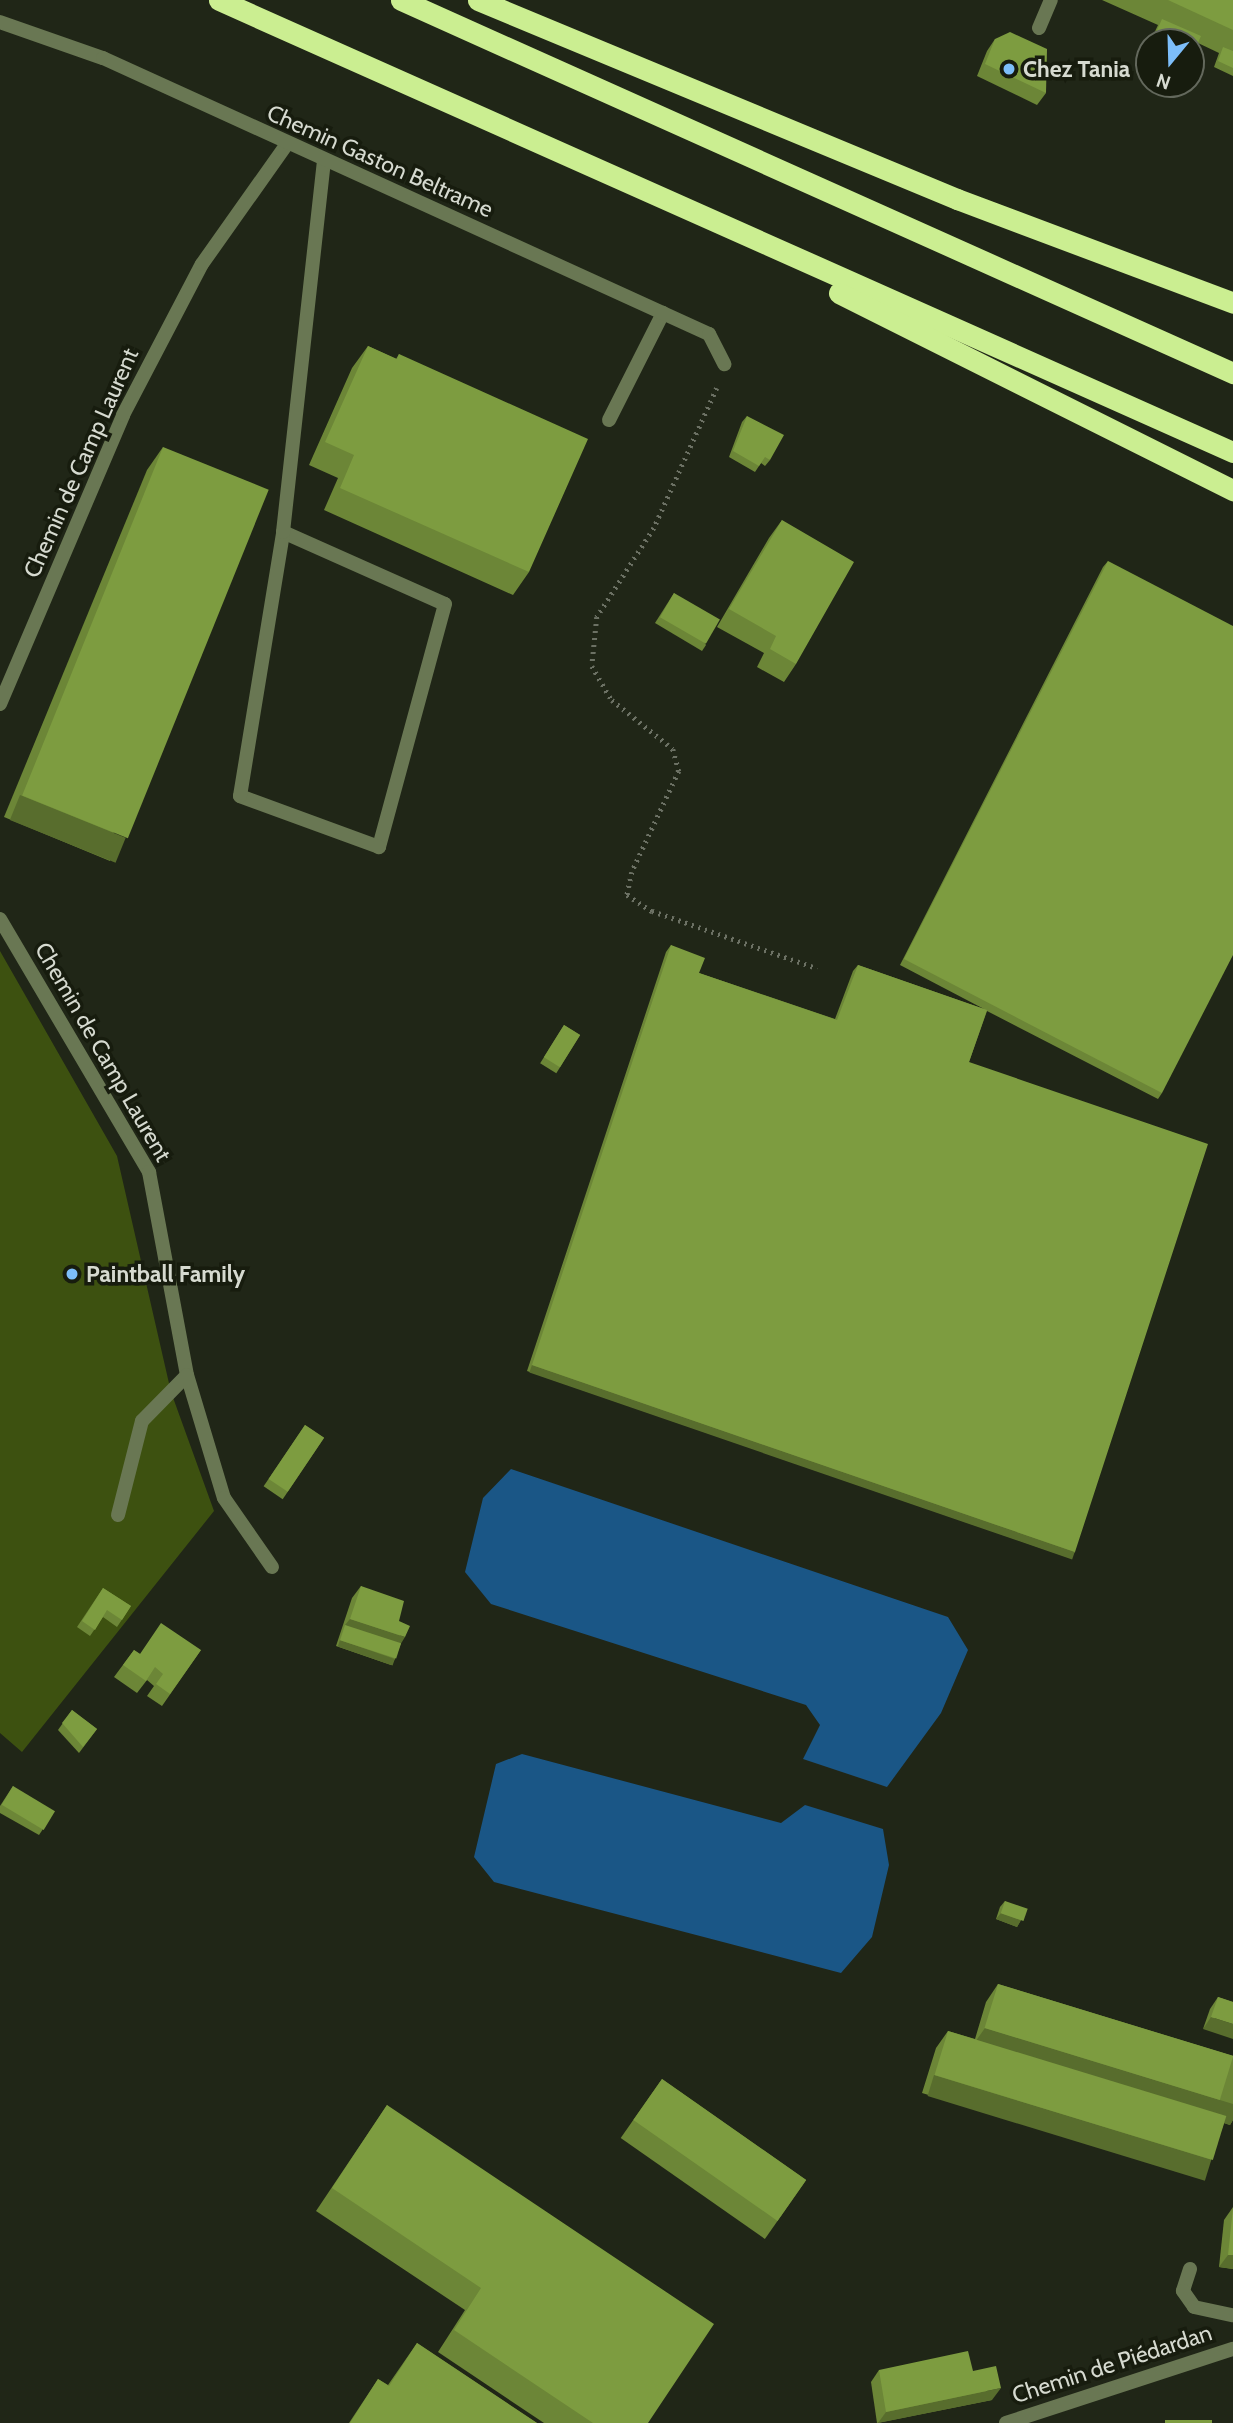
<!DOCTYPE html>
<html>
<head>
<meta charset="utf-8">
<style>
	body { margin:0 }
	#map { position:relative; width:1233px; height:2423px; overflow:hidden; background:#202617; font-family:Cabin,sans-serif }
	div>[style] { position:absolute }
	.green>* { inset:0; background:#3d5110 }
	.water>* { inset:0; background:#1a5686 }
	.path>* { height:4.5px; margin-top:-2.25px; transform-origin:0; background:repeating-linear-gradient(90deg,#6c7164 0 2px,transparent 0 7px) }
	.lane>* { height:14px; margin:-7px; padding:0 7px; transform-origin:7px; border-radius:7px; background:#697753 }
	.street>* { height:14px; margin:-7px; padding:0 7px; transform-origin:7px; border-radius:7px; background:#697753 }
	.highway>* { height:21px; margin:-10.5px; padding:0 10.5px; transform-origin:10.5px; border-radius:10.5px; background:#cbee91 }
	.wall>* { inset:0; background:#6c8637; transform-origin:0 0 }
	.shaded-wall>* { inset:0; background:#586d2d; transform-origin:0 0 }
	.building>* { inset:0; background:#7d9c40; transform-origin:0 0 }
	.dots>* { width:19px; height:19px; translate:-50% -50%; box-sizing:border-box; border:4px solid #171c0e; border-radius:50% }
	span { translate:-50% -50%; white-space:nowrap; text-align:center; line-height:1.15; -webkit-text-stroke:7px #171c0e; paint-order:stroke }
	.poi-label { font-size:23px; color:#d6dad0; font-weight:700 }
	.left { translate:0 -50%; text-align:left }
	.street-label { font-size:23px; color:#d6dad0 }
	.north { position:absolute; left:1135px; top:28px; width:70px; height:70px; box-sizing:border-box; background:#171c0e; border:2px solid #63685c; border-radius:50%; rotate:199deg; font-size:19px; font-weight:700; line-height:28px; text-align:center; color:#d6dad0 }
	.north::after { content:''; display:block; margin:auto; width:24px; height:32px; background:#7dbef9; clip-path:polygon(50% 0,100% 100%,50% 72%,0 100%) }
</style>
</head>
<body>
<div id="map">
	<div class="green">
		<i style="clip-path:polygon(0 951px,117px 1156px,171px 1392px,214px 1511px,22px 1752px,0 1733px)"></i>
	</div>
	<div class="water">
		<i style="clip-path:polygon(511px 1469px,948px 1617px,968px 1650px,941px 1713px,887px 1787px,803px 1759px,820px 1725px,806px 1705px,491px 1604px,465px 1572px,483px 1498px)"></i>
		<i style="clip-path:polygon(522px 1754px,781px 1823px,805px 1805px,883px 1829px,889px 1865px,872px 1937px,841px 1973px,494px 1882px,474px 1857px,496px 1764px)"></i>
	</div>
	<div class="path">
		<i style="left:717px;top:388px;width:154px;rotate:114.2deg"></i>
		<i style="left:654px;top:528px;width:106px;rotate:122.6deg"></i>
		<i style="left:597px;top:617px;width:49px;rotate:95.8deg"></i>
		<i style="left:592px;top:666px;width:39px;rotate:60deg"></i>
		<i style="left:612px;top:700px;width:78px;rotate:38.8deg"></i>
		<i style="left:673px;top:749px;width:23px;rotate:75deg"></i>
		<i style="left:679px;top:771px;width:111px;rotate:115deg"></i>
		<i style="left:632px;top:872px;width:24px;rotate:102deg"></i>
		<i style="left:627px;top:895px;width:30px;rotate:33deg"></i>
		<i style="left:652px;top:911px;width:175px;rotate:19.1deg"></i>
	</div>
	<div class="lane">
		<i style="left:1039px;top:28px;width:30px;rotate:-67deg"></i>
		<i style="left:609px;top:420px;width:120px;rotate:-63.2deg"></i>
		<i style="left:283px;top:532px;width:177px;rotate:24deg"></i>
		<i style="left:445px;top:604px;width:252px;rotate:105.2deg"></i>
		<i style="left:379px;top:847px;width:148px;rotate:-159.9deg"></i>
		<i style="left:240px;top:796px;width:267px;rotate:-80.7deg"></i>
		<i style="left:283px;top:532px;width:373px;rotate:-83.7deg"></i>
		<i style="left:0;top:704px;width:314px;rotate:-66.9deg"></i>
		<i style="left:123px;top:415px;width:170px;rotate:-62.4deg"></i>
		<i style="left:202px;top:264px;width:147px;rotate:-54.7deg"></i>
		<i style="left:0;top:919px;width:294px;rotate:59.5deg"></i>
		<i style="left:149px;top:1172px;width:207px;rotate:79.4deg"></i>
		<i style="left:187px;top:1375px;width:128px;rotate:73.3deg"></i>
		<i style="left:224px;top:1498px;width:84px;rotate:55.2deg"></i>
		<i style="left:118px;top:1515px;width:97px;rotate:-75.7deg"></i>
		<i style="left:142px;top:1421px;width:64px;rotate:-45.6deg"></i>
		<i style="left:1190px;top:2269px;width:23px;rotate:108deg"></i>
		<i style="left:1183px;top:2291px;width:19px;rotate:55deg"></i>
		<i style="left:1194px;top:2307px;width:40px;rotate:12deg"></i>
	</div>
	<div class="street">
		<i style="left:0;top:22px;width:109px;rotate:19.3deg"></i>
		<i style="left:103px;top:58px;width:666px;rotate:24.49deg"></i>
		<i style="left:709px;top:334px;width:34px;rotate:63deg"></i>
		<i style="left:1006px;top:2423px;width:239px;rotate:-18.1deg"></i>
	</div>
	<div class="highway">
		<i style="left:219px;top:0;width:1110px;rotate:24.03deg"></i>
		<i style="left:401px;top:0;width:912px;rotate:24.15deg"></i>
		<i style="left:478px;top:0;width:519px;rotate:22.56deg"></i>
		<i style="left:957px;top:199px;width:295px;rotate:20.6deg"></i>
		<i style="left:839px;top:293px;width:441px;rotate:26.6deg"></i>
	</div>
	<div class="wall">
		<i style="clip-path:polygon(1102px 0,1233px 0,1233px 76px,1214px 67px,1219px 53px,1198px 43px,1191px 42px,1150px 42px,1158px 25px)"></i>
		<i style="clip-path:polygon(995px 39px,1046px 93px,1037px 105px,977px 76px,987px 51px)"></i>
		<i style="clip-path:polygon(368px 346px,396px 359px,399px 354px,529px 572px,513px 595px,324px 510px,338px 478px,309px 465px,352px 368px)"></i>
		<i style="clip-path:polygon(747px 416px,770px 460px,765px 466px,761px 463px,755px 472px,729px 457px,742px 422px)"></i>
		<i style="clip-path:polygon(163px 447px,110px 861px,4px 817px,147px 470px)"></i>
		<i style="clip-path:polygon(782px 520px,796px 664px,784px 682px,757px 667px,764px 653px,717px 627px,769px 538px)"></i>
		<i style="clip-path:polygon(1108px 561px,1162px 1093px,1158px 1099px,987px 1011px,969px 1062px,1075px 1552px,1070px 1558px,527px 1371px,666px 952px,671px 945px,699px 973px,835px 1019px,853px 971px,858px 965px,984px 1009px,900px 965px,1103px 567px)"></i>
		<i style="clip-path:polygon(674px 593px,706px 645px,702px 651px,655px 623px)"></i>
		<i style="left:564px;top:1025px;width:19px;height:45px;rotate:32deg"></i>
		<i style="left:305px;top:1425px;width:23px;height:74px;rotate:34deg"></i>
		<i style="clip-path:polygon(361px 1586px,399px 1621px,401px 1643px,395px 1659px,391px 1665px,336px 1646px,352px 1598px)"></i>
		<i style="clip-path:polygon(103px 1588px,131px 1606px,117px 1627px,103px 1617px,90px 1636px,77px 1627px)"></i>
		<i style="clip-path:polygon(134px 1650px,140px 1654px,201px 1650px,162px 1706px,147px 1696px,154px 1686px,147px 1680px,137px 1693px,114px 1677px)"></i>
		<i style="clip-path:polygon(72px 1710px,97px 1729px,79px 1753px,58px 1730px)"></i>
		<i style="clip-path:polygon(13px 1786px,43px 1829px,39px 1835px,0 1813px,0 1806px)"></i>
		<i style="clip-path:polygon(1005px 1901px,1021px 1920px,1017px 1927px,996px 1919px,1000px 1907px)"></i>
		<i style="clip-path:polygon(998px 1984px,1233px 2056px,1233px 2120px,1230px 2125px,1224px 2123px,1211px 2160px,1199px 2178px,922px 2093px,936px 2048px,948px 2031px,975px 2039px,986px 2002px)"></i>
		<i style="clip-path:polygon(1218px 1997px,1233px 2002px,1203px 2029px,1210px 2009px)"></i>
		<i style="left:662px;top:2079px;width:176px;height:72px;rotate:35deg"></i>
		<i style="clip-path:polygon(387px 2105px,648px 2423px,544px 2423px,438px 2352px,465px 2310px,316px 2211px)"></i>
		<i style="clip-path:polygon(1233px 2207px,1233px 2269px,1219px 2267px,1224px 2220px)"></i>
		<i style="clip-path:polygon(417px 2343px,537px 2423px,349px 2423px,378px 2379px,388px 2385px)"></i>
		<i style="clip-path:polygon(879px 2370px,973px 2371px,992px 2400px,877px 2423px,871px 2382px)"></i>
	</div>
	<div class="shaded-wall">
		<i style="clip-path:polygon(1154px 37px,1165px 42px,1151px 42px)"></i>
		<i style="left:20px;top:795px;width:114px;height:27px;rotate:22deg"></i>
		<i style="left:532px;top:1365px;width:574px;height:8px;rotate:19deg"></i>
		<i style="clip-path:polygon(350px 1619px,405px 1637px,397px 1650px,345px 1625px)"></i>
		<i style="left:340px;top:1640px;width:58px;height:7px;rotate:19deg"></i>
		<i style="clip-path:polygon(1001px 1913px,1021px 1920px,1017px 1927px,996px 1919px)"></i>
		<i style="clip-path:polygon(1211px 2017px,1233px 2024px,1233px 2039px,1203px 2029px)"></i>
		<i style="clip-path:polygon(985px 2028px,1233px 2104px,1233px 2120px,1230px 2125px,973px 2045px)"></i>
		<i style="left:934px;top:2075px;width:290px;height:22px;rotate:17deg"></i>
		<i style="clip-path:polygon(1228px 2255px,1233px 2255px,1233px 2269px,1219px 2267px)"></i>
		<i style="clip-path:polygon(1001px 2388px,992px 2400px,878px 2423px,886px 2412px)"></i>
	</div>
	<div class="building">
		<i style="clip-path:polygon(1168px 0,1233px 0,1233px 30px)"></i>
		<i style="clip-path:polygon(1162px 19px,1201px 36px,1193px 54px,1191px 53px,1191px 42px,1165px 42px,1154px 37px)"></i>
		<i style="clip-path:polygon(1010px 32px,1047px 49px,1046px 93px,985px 64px,995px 39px)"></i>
		<i style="clip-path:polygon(1223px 47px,1233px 51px,1233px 68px,1218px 61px)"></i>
		<i style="clip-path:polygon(368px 346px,397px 359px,399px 354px,588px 439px,529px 572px,340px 488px,354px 455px,325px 442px)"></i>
		<i style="clip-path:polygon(747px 416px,784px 435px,770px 460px,765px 457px,759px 466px,733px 451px)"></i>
		<i style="left:163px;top:447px;width:114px;height:376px;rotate:22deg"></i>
		<i style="clip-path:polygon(782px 520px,854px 562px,796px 664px,770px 649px,776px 636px,729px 609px)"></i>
		<i style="clip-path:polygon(1108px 561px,1233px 626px,1233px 955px,1162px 1093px,904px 959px)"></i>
		<i style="left:674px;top:593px;width:53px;height:28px;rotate:30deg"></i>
		<i style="clip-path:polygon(671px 945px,705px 958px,699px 973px,837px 1020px,858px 965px,987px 1010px,969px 1062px,1208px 1144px,1075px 1552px,532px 1365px)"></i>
		<i style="left:564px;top:1025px;width:19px;height:38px;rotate:32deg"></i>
		<i style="left:305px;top:1425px;width:23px;height:65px;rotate:34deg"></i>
		<i style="clip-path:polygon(361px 1586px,404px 1601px,399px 1621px,410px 1626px,405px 1637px,350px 1619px)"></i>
		<i style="clip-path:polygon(103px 1588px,131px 1606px,122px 1620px,107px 1610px,95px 1630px,82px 1621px)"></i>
		<i style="clip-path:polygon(161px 1623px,201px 1650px,170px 1694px,156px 1684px,163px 1674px,155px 1667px,146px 1681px,123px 1665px,134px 1650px,140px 1654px)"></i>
		<i style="left:345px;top:1625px;width:59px;height:16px;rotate:18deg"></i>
		<i style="clip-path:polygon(72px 1710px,97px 1729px,83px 1747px,62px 1723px)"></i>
		<i style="left:13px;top:1786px;width:49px;height:22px;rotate:31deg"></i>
		<i style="left:1005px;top:1901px;width:24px;height:13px;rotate:19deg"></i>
		<i style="left:998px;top:1984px;width:246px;height:46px;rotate:17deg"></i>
		<i style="clip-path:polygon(1218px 1997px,1233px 2002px,1233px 2024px,1211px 2017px)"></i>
		<i style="left:948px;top:2031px;width:291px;height:46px;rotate:17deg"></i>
		<i style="left:662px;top:2079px;width:176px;height:50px;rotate:35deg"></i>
		<i style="clip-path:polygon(387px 2105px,714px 2324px,648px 2423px,593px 2423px,454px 2330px,481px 2288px,332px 2188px)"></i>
		<i style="clip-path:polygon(1233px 2208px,1233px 2255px,1228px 2255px)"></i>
		<i style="clip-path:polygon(417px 2343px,537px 2423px,350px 2423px,378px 2379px,389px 2386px)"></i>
		<i style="clip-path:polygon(968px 2351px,973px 2371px,996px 2366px,1001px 2388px,886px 2412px,879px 2370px)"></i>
		<i style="left:1165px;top:2420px;width:47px;height:3px"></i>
	</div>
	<div class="dots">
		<i style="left:1009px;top:69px;background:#7dbef9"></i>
		<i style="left:72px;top:1274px;background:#7dbef9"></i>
	</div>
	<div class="poi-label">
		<span class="left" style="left:1023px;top:69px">Chez Tania</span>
		<span class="left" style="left:86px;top:1274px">Paintball Family</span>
	</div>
	<div class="street-label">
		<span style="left:380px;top:161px;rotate:24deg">Chemin Gaston Beltrame</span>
		<span style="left:81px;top:463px;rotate:-66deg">Chemin de Camp Laurent</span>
		<span style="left:103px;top:1052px;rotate:60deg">Chemin de Camp Laurent</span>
		<span style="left:1112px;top:2364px;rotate:-18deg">Chemin de Piédardan</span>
	</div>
	<div class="north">N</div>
</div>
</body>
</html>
